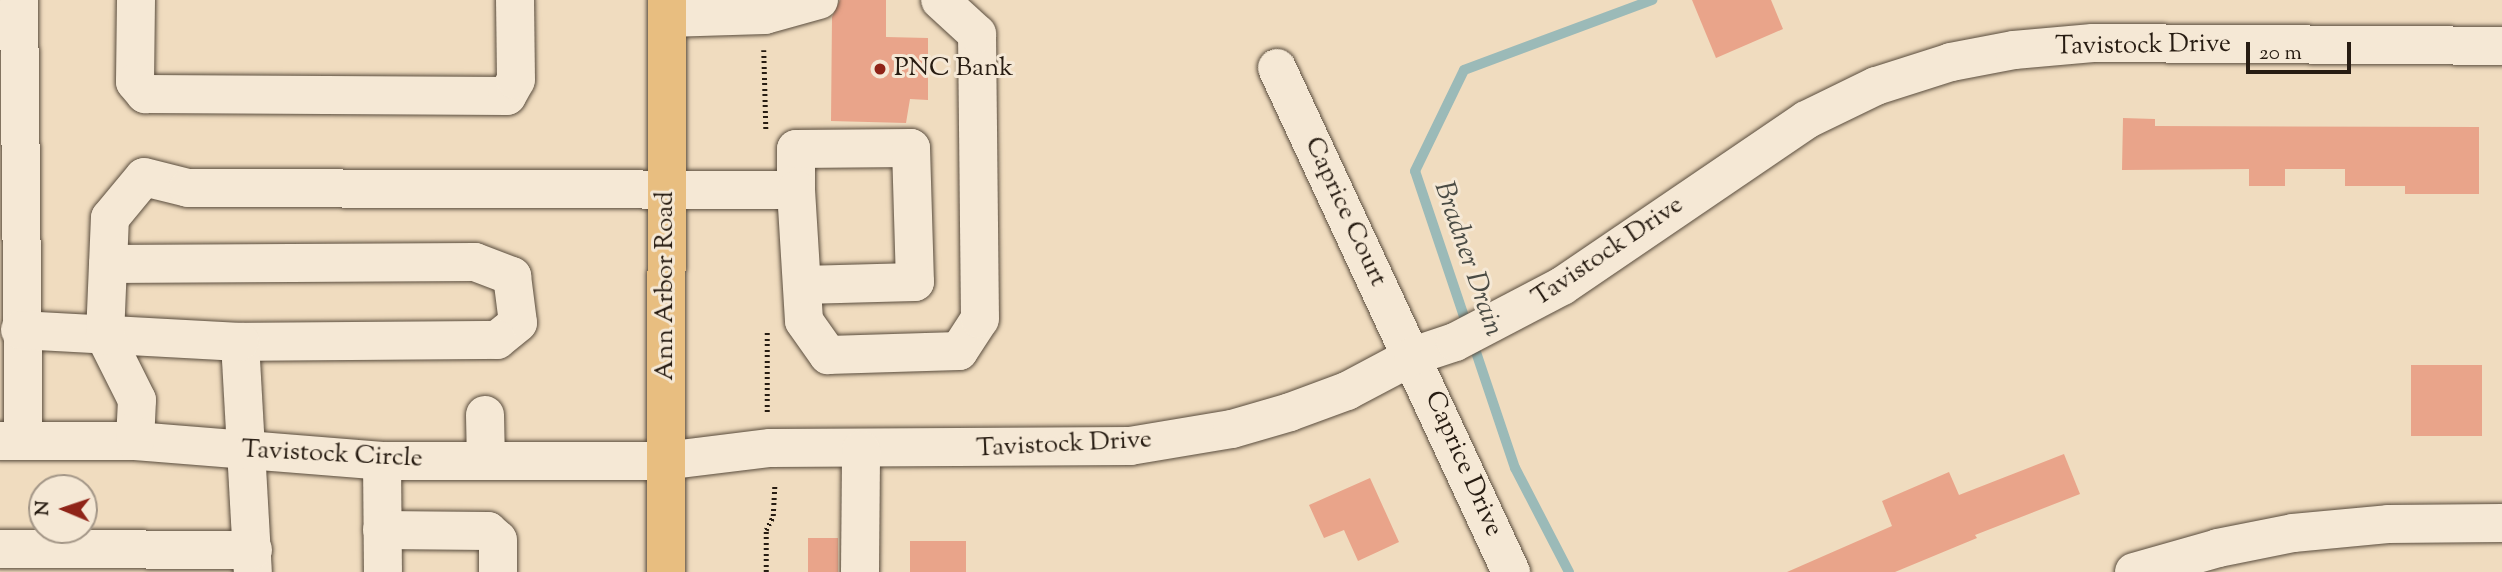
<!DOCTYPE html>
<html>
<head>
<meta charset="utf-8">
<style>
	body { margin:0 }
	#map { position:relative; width:2502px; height:572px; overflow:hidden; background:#f0dcbf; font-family:"Sorts Mill Goudy",serif }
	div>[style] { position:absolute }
	.stream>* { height:10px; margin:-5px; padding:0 5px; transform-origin:5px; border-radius:5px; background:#9bbab8 }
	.building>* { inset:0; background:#e9a48a; transform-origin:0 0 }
	.path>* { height:4.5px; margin-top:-2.25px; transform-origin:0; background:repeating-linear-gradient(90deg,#271c12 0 2px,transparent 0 5.5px) }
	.roads { filter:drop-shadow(0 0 2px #594c3d) drop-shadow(0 0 2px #594c3d) }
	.minor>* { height:38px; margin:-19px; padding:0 19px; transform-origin:19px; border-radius:19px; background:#f5e8d5 }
	.major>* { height:38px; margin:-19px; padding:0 19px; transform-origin:19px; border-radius:19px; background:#e8be80 }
	.dots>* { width:19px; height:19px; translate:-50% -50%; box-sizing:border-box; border:4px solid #f5e8d5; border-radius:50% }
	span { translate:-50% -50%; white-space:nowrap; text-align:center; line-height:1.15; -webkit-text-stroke:6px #f5e8d5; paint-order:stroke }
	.street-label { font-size:26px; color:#271c12 }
	.poi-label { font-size:26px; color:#271c12 }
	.left { translate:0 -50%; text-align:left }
	.water-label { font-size:28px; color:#4a4b44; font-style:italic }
	.north { position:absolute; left:28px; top:474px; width:70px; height:70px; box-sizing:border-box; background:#f5e8d5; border:2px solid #a39687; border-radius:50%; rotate:272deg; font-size:19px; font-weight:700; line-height:28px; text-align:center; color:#271c12 }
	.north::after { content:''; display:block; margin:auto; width:24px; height:32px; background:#8f2418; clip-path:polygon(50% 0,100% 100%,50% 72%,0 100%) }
	.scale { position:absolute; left:2246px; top:42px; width:105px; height:32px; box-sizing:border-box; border:4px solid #271c12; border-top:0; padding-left:9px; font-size:21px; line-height:24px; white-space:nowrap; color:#271c12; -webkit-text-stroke:5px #f5e8d5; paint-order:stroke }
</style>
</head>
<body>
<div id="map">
	<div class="stream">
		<i style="left:1569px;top:572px;width:117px;rotate:-117.4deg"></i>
		<i style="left:1515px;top:468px;width:313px;rotate:-108.6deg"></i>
		<i style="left:1415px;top:171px;width:112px;rotate:-64.1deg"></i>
		<i style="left:1464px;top:70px;width:201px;rotate:-20.4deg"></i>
	</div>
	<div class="building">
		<i style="clip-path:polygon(840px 0,886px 0,886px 37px,928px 38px,928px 100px,910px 99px,906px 123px,831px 121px,832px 17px)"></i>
		<i style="clip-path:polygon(1692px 0,1771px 0,1783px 29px,1716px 58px)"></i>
		<i style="clip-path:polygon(2123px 118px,2155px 119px,2155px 126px,2479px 127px,2479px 194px,2405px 194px,2405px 186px,2345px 186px,2345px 169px,2285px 169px,2285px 186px,2249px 186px,2249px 169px,2122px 170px)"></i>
		<i style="left:2411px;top:365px;width:71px;height:71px"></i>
		<i style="clip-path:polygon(2064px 454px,2080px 494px,1975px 535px,1977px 538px,1895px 572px,1787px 572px,1892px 526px,1882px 501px,1949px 472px,1959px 495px)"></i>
		<i style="clip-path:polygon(1370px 478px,1399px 542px,1358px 561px,1344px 530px,1324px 538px,1309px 505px)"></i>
		<i style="left:808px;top:538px;width:30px;height:34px"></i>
		<i style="left:910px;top:541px;width:56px;height:31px"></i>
	</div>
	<div class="path">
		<i style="left:764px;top:50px;width:79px;rotate:88.5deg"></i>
		<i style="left:767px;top:412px;width:82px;rotate:-90deg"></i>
		<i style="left:766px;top:572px;width:42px;rotate:-90deg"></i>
		<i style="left:766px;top:530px;width:16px;rotate:-63deg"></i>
		<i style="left:773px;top:516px;width:33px;rotate:-87deg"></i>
	</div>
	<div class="roads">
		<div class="minor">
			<i style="left:19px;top:0;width:441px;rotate:89.4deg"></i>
			<i style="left:136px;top:0;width:82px;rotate:90.7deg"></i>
			<i style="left:135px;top:82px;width:16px;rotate:50deg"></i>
			<i style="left:145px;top:94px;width:362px;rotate:0.3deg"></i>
			<i style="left:507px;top:96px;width:18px;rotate:-61deg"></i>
			<i style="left:516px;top:80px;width:80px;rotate:-90.7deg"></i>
			<i style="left:667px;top:18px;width:98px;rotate:-1.8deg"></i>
			<i style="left:765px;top:15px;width:56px;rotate:-15.5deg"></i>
			<i style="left:1277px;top:68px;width:556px;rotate:65.1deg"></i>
			<i style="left:796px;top:190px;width:41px;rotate:-90deg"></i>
			<i style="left:796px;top:149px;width:115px;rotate:-0.5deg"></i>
			<i style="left:911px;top:148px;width:134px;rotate:88.3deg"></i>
			<i style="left:915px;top:282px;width:113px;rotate:178.5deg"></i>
			<i style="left:108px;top:264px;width:367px;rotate:-0.3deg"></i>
			<i style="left:475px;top:262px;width:40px;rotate:21deg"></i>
			<i style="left:512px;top:276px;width:47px;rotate:82.7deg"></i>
			<i style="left:518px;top:323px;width:27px;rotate:141deg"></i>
			<i style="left:497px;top:340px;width:257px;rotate:179.6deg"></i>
			<i style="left:240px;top:342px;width:230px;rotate:86.8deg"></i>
			<i style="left:20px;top:330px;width:220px;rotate:3.1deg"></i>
			<i style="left:485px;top:415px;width:46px;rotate:88.8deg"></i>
			<i style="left:0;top:441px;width:135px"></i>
			<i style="left:135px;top:441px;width:248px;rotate:4.6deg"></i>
			<i style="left:382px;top:461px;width:282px"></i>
			<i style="left:664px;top:461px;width:107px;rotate:-7deg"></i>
			<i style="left:770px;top:448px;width:360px;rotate:-0.3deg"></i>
			<i style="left:1130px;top:446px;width:103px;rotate:-9.5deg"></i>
			<i style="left:1232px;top:429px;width:60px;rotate:-16.3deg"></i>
			<i style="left:1290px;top:412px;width:61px;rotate:-20.2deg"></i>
			<i style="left:1347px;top:391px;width:75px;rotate:-27.9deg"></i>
			<i style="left:1413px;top:356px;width:44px;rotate:-18.4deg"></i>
			<i style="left:1455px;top:342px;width:121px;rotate:-27.6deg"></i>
			<i style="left:1562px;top:286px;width:295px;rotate:-34.2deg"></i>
			<i style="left:1806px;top:120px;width:78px;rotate:-25.9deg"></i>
			<i style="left:1876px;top:86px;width:79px;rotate:-17.7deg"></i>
			<i style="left:1951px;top:62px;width:64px;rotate:-10.8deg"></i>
			<i style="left:2014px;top:50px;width:79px;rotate:-5.1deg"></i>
			<i style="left:2093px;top:43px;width:409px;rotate:0.4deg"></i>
			<i style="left:135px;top:441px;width:41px;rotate:-87.2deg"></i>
			<i style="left:137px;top:400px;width:72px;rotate:-116.6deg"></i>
			<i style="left:105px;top:336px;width:118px;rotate:-87.6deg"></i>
			<i style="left:110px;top:218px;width:53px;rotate:-50.3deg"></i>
			<i style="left:144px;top:177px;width:45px;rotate:14deg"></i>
			<i style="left:188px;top:188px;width:608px;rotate:0.19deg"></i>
			<i style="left:796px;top:190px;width:131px;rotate:86.5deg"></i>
			<i style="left:804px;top:321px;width:42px;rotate:54.8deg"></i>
			<i style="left:828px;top:355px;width:131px;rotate:-1.7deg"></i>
			<i style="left:959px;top:351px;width:38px;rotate:-57deg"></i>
			<i style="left:980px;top:319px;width:285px;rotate:-90.6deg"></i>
			<i style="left:977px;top:34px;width:50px;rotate:-137.4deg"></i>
			<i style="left:382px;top:461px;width:111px;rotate:89.5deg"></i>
			<i style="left:382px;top:530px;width:106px;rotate:0.5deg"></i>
			<i style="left:488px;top:531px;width:13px;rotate:42deg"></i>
			<i style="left:498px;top:540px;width:32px;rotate:90deg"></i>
			<i style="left:0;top:549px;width:253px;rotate:0.2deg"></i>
			<i style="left:860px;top:572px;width:122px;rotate:-89.5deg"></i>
			<i style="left:2134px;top:572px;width:87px;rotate:-15.9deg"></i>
			<i style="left:2218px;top:548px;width:76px;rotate:-11.3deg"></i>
			<i style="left:2293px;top:533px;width:95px;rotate:-5.4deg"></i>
			<i style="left:2388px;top:524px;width:114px;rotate:-0.5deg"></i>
		</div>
		<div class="major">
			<i style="left:666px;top:572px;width:572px;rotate:-89.9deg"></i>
		</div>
	</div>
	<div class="dots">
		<i style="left:880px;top:69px;background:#8f2418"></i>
	</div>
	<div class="street-label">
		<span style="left:2143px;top:46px;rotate:-1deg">Tavistock Drive</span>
		<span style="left:1345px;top:212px;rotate:65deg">Caprice Court</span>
		<span style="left:1608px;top:252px;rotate:-34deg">Tavistock Drive</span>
		<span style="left:666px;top:286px;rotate:-90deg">Ann Arbor Road</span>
		<span style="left:1064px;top:445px;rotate:-3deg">Tavistock Drive</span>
		<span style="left:332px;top:455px;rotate:3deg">Tavistock Circle</span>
		<span style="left:1463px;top:464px;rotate:66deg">Caprice Drive</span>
	</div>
	<div class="poi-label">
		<span class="left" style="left:894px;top:69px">PNC Bank</span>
	</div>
	<div class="water-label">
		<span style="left:1468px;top:259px;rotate:71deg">Bradner Drain</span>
	</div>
	<div class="north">N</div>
	<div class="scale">20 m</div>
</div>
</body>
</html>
